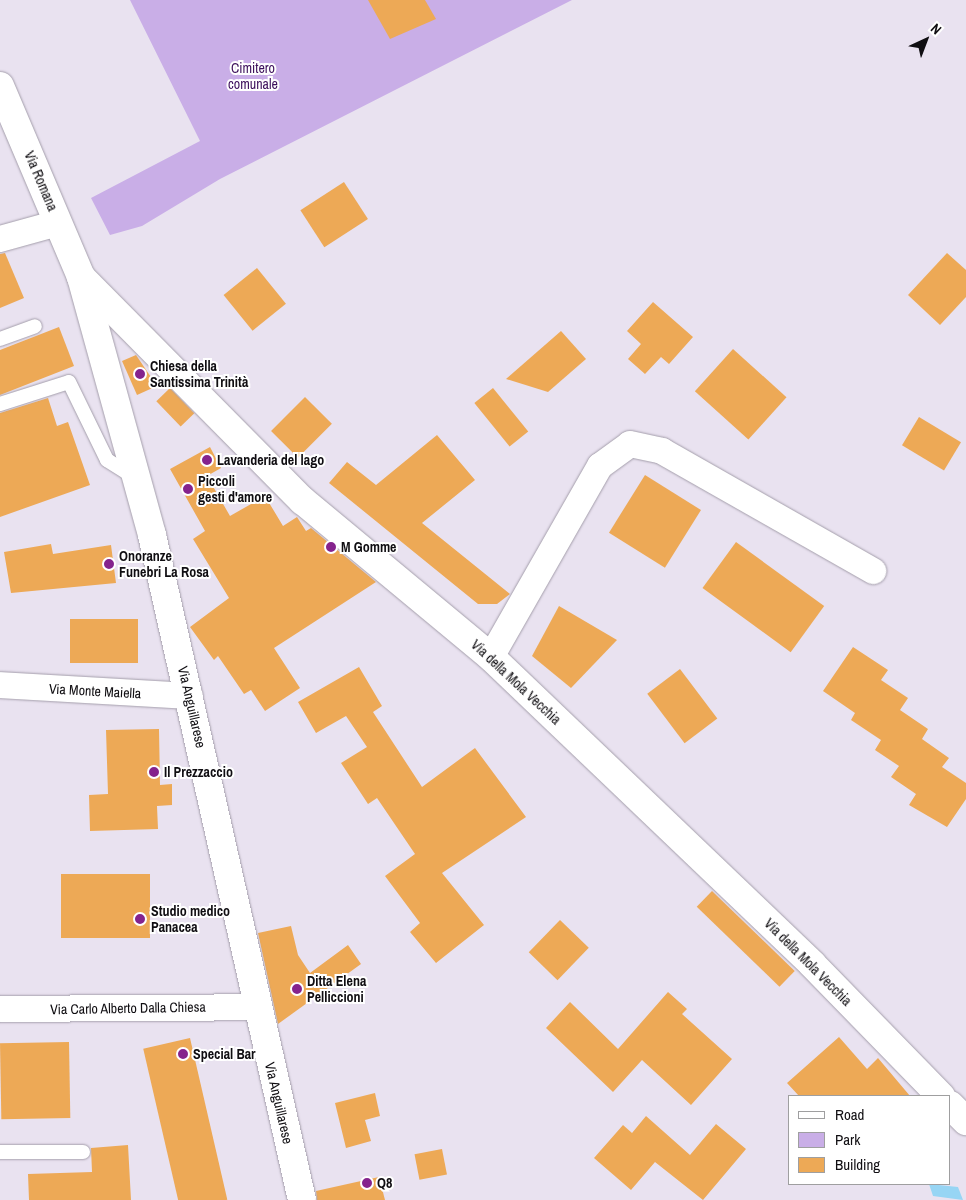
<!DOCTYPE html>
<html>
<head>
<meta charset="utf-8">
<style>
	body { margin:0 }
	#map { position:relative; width:966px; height:1200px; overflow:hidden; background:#e9e2f0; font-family:"Archivo Narrow",sans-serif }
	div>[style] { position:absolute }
	.green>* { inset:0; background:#c9aee7 }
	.water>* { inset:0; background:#97d5f4 }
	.building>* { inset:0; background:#eda956; transform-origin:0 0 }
	.roads { filter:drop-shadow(0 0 1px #a49eab) drop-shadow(0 0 1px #a49eab) }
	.lane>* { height:14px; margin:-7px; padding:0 7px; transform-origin:7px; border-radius:7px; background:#fff }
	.street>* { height:26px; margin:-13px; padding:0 13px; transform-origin:13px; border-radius:13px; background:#fff }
	.secondary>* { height:28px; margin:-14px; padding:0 14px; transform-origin:14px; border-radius:14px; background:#fff }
	.dots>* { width:14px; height:14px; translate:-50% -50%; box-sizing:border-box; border:2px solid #fff; border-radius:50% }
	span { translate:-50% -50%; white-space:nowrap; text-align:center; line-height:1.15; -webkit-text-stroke:4px #fff; paint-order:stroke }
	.park-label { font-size:14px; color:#3c0f5b }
	.street-label { font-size:14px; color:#100e12 }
	.poi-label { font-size:14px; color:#100e12; font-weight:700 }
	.left { translate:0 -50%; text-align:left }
	.legend { position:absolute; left:788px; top:1095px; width:162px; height:90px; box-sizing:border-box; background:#fff; border:1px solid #9f9fa0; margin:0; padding:6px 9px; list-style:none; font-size:15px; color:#100e12 }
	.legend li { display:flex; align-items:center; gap:10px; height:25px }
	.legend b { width:25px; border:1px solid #9f9fa0 }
	.north { position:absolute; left:901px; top:15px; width:50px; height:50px; -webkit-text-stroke:4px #fff; paint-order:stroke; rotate:43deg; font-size:14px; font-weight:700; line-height:20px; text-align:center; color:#100e12 }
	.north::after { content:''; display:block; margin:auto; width:18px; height:22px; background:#100e12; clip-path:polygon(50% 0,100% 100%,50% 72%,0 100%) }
</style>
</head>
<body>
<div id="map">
	<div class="green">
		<i style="clip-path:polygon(130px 0,572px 0,220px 179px,142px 226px,110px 235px,91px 198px,200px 141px)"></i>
	</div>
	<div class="water">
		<i style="clip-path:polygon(929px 1184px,958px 1187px,963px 1200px,933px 1196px)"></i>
	</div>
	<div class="building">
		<i style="clip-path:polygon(368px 0,425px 0,436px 19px,390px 39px)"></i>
		<i style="left:344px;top:182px;width:44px;height:52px;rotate:57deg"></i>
		<i style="clip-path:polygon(5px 253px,24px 298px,0 308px,0 254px)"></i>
		<i style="clip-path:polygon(947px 253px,966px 270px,966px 297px,940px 325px,908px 295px)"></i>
		<i style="left:257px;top:268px;width:46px;height:43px;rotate:51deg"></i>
		<i style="clip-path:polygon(653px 302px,693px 337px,669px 364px,661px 357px,645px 374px,628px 359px,641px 344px,627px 331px)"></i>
		<i style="clip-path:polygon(59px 327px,74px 366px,0 395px,0 350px)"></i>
		<i style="clip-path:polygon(561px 331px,586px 359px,548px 392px,506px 379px)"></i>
		<i style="left:733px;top:349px;width:72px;height:57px;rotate:42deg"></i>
		<i style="clip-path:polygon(136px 355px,157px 386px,137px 395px,122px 361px)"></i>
		<i style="left:170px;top:388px;width:35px;height:19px;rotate:46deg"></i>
		<i style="left:493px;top:388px;width:56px;height:24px;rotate:51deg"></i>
		<i style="left:305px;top:397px;width:38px;height:48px;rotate:45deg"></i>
		<i style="clip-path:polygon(48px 398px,57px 426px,68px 422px,90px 485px,0 517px,0 413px)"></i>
		<i style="left:919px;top:417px;width:49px;height:33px;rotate:31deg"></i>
		<i style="clip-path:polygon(437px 435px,475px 480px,422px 523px,510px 594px,497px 604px,478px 604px,329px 483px,347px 462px,376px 485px)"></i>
		<i style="clip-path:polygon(210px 447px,221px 468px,207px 476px,230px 516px,265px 496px,283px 526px,297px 517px,306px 531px,311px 528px,376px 582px,274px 648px,300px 688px,265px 711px,251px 690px,244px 694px,218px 656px,214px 660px,190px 627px,229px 598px,193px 539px,205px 531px,170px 469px)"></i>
		<i style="left:645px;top:475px;width:66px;height:68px;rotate:32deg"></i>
		<i style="left:736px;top:542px;width:109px;height:57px;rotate:36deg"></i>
		<i style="clip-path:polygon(51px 544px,53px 554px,111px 545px,116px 583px,11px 593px,4px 552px)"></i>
		<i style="clip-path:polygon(559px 606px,617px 640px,571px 688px,532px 656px)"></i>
		<i style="left:70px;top:619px;width:68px;height:44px"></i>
		<i style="clip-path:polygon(853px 647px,888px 670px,881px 680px,908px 698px,900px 710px,928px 729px,922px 739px,949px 758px,942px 767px,966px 783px,966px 799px,947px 827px,909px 805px,916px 794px,891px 777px,899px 766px,875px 750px,881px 740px,851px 720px,855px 713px,823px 691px)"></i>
		<i style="clip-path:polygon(359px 667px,382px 706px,373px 712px,422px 787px,475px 748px,526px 817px,442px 873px,484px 925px,436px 963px,410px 932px,420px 923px,385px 876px,415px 854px,377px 798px,368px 804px,341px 763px,367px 747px,346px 716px,316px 733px,298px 702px)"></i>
		<i style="left:680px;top:669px;width:62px;height:41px;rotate:53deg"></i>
		<i style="clip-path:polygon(159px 729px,160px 785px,172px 784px,172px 805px,157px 806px,158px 829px,90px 831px,89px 795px,108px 794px,106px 730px)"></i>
		<i style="left:61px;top:874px;width:89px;height:64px"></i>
		<i style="left:712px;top:891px;width:115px;height:22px;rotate:44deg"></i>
		<i style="left:560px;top:920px;width:40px;height:45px;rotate:44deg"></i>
		<i style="clip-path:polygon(291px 926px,298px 955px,310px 973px,348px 945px,361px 964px,278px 1024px,258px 933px)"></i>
		<i style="clip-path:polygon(668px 992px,687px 1009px,682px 1014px,732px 1059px,691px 1105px,642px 1060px,613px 1092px,546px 1028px,570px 1002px,618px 1049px)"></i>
		<i style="clip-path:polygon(839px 1037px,867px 1069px,878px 1058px,910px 1096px,799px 1096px,787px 1083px)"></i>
		<i style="left:190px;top:1038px;width:166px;height:48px;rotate:77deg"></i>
		<i style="left:69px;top:1042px;width:76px;height:69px;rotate:89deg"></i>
		<i style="clip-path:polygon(375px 1093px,380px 1116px,365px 1120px,371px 1141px,346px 1148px,335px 1103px)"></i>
		<i style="clip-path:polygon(646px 1116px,690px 1155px,716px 1124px,746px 1149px,703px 1200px,655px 1162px,631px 1190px,594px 1158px,623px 1125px,632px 1133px)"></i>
		<i style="clip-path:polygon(128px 1145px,131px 1200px,29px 1200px,28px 1174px,92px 1172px,91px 1148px)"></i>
		<i style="left:442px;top:1149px;width:26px;height:28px;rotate:79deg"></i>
		<i style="clip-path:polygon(379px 1177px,385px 1200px,317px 1200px,316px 1191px)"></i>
	</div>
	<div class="roads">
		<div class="lane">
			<i style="left:0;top:339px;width:37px;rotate:-20deg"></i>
			<i style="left:0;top:404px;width:72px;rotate:-17.7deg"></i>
			<i style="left:69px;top:382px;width:87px;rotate:64deg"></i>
			<i style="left:107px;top:460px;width:32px;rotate:32deg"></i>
			<i style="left:0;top:1152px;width:83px"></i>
		</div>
		<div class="street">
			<i style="left:0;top:239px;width:60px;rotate:-15.4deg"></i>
			<i style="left:491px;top:657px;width:220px;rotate:-60.3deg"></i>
			<i style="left:600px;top:466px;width:37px;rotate:-36deg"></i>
			<i style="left:630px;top:444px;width:33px;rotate:12deg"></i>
			<i style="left:662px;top:451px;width:243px;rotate:29.6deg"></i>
			<i style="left:0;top:685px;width:190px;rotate:3.3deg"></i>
			<i style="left:0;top:1009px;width:257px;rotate:-0.4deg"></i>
		</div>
		<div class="secondary">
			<i style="left:0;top:86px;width:207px;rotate:67deg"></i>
			<i style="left:81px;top:277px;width:268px;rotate:74.6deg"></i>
			<i style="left:152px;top:535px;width:682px;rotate:77.29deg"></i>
			<i style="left:81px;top:277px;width:315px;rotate:45.3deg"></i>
			<i style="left:303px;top:501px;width:244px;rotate:39.7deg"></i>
			<i style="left:491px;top:657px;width:444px;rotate:43.7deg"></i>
			<i style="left:812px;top:964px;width:185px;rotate:45.7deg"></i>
			<i style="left:950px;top:1105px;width:23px;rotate:45deg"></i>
		</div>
	</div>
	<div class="dots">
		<i style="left:140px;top:374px;background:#85238d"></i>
		<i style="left:207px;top:460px;background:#85238d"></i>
		<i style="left:188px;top:489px;background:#85238d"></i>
		<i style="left:331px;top:547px;background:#85238d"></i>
		<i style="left:109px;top:564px;background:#85238d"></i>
		<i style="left:154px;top:772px;background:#85238d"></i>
		<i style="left:140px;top:919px;background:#85238d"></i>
		<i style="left:297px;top:989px;background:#85238d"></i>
		<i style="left:183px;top:1054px;background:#85238d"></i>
		<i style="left:367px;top:1183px;background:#85238d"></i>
	</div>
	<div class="park-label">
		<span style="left:253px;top:76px">Cimitero<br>comunale</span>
	</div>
	<div class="street-label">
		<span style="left:41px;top:181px;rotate:67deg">Via Romana</span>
		<span style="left:516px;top:682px;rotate:43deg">Via della Mola Vecchia</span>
		<span style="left:95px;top:691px;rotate:3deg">Via Monte Maiella</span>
		<span style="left:192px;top:707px;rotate:77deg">Via Anguillarese</span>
		<span style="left:808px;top:962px;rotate:45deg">Via della Mola Vecchia</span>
		<span style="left:128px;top:1008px;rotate:-1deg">Via Carlo Alberto Dalla Chiesa</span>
		<span style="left:279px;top:1103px;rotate:77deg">Via Anguillarese</span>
	</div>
	<div class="poi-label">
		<span class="left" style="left:150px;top:374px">Chiesa della<br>Santissima Trinità</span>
		<span class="left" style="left:217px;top:460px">Lavanderia del lago</span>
		<span class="left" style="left:198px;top:489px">Piccoli<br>gesti d'amore</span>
		<span class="left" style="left:341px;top:547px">M Gomme</span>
		<span class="left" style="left:119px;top:564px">Onoranze<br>Funebri La Rosa</span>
		<span class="left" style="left:164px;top:772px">Il Prezzaccio</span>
		<span class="left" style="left:151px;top:919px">Studio medico<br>Panacea</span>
		<span class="left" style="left:307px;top:989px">Ditta Elena<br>Pelliccioni</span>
		<span class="left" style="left:193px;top:1054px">Special Bar</span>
		<span class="left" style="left:377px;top:1183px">Q8</span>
	</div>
	<ul class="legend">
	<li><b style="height:6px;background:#fff"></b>Road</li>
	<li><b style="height:14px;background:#c9aee7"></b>Park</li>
	<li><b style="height:14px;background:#eda956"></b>Building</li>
	</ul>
	<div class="north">N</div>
</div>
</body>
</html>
